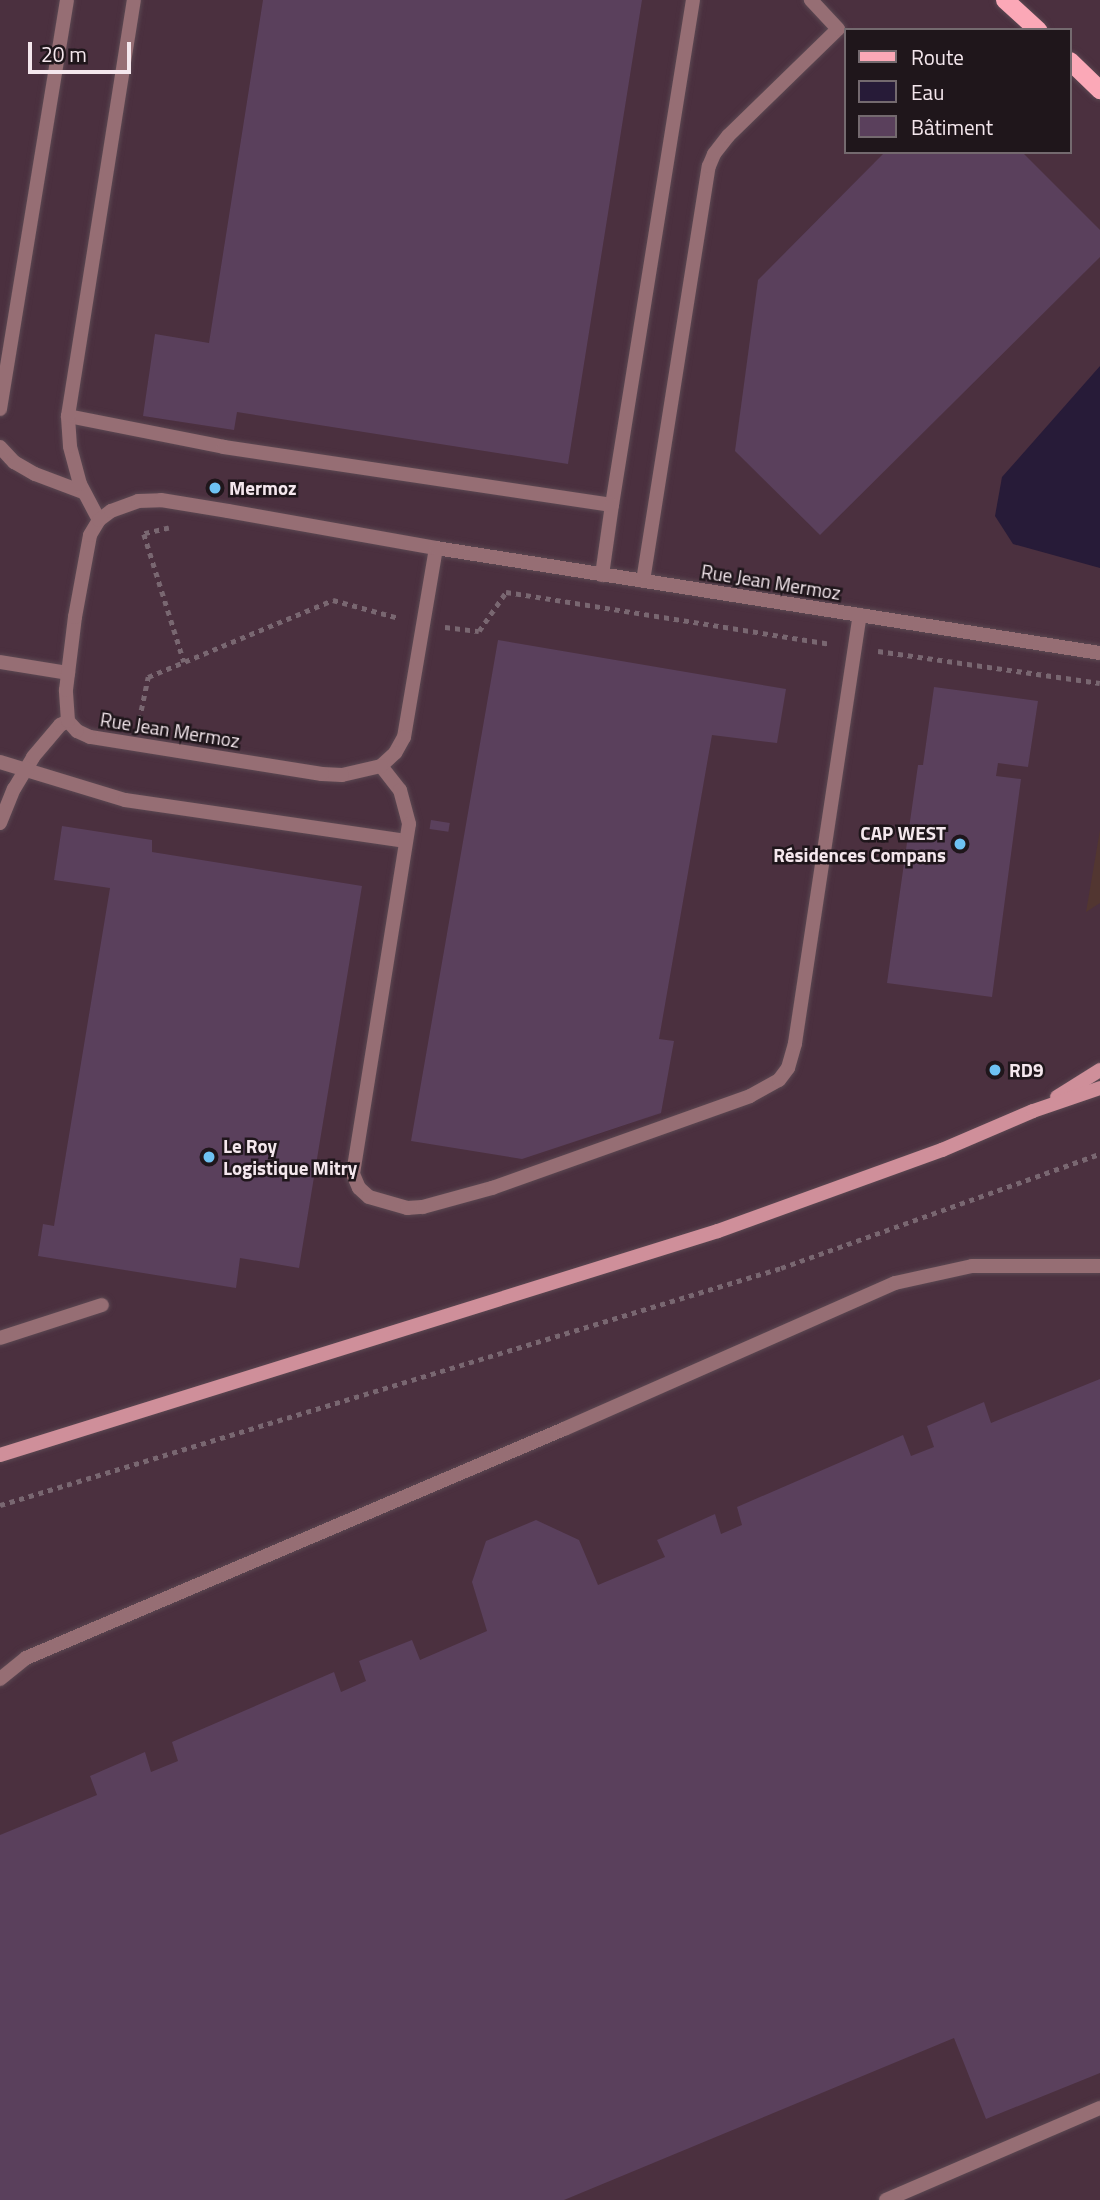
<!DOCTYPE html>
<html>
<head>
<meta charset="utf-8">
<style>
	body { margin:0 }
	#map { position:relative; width:1100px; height:2200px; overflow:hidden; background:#3e2a35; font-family:"Titillium Web",sans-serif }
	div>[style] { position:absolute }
	.built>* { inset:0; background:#4b303f }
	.green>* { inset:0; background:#523631 }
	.water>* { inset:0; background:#271b38 }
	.building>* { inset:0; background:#5a405c; transform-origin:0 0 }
	.path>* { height:4.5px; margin-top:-2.25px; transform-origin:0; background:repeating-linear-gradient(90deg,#796771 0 5px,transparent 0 10px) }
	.roads { filter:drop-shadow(0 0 2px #5b4852) drop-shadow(0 0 2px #5b4852) }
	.lane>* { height:14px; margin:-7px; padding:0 7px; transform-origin:7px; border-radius:7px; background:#966e74 }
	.street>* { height:14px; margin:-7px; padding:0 7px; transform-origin:7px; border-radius:7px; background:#966e74 }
	.secondary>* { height:14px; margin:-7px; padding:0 7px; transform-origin:7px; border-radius:7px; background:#cf8f9a }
	.primary>* { height:18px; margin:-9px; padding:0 9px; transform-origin:9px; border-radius:9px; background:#fba8b7 }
	.dots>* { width:19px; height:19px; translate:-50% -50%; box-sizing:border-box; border:4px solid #1f161b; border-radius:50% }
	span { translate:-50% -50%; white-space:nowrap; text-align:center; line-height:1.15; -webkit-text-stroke:5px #1f161b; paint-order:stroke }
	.poi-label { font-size:19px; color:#f4e7ed; font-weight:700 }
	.left { translate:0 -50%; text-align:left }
	.right { translate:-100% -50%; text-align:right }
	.street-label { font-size:19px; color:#f4e7ed }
	.legend { position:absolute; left:844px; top:28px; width:228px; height:126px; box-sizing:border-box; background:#1f161b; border:2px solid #746a6f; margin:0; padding:9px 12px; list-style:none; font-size:21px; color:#f4e7ed }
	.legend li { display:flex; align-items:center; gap:14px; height:35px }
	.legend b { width:35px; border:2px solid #746a6f }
	.scale { position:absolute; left:28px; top:42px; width:103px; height:32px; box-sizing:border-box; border:4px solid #f4e7ed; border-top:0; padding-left:9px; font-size:21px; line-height:24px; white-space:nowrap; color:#f4e7ed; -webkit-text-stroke:5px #1f161b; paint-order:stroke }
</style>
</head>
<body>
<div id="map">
	<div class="built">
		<i style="clip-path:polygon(evenodd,0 0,1100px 0,1100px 2200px,0 2200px,0 0,846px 30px,1070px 30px,1070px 152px,846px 152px,846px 30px)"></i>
	</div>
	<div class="green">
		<i style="clip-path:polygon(1100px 830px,1100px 903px,1086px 912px)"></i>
	</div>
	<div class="water">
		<i style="clip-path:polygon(1100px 366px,1100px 568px,1013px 544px,995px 516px,1002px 477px)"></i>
	</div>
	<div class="building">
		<i style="clip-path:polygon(263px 0,642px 0,568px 464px,237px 412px,234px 430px,143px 416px,155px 334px,209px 343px)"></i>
		<i style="clip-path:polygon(885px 152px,1022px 152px,1100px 230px,1100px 257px,820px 535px,735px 451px,758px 280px)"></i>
		<i style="clip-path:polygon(498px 640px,786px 689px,777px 743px,712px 735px,659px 1039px,674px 1041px,661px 1113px,522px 1159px,411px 1141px)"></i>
		<i style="clip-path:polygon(934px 687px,1038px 701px,1028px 767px,998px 763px,996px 776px,1021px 779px,992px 997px,887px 983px,918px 765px,923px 765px)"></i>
		<i style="left:431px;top:820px;width:19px;height:9px;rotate:9deg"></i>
		<i style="clip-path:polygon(62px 826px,152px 840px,152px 852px,362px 886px,299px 1268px,240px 1258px,236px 1288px,38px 1256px,43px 1224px,54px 1226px,110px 888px,54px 880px)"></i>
		<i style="clip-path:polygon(1100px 1379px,1100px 2073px,986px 2119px,954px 2038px,564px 2200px,0 2200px,0 1835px,97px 1795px,90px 1776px,145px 1752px,151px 1772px,178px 1761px,172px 1742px,334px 1672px,341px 1692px,366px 1681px,359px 1661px,412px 1640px,420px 1660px,487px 1631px,472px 1582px,486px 1541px,536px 1520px,579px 1540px,598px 1585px,665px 1557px,657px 1540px,715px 1514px,721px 1534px,742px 1525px,737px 1507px,903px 1435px,911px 1456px,934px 1447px,927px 1426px,984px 1402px,991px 1423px)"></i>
	</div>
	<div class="path">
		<i style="left:169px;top:528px;width:26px;rotate:167deg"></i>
		<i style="left:144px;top:534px;width:134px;rotate:72.6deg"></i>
		<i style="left:445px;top:627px;width:34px;rotate:7deg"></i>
		<i style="left:479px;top:631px;width:47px;rotate:-55.3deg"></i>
		<i style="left:506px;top:592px;width:329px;rotate:9.1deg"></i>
		<i style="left:878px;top:651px;width:224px;rotate:8.2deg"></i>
		<i style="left:139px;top:720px;width:44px;rotate:-78.2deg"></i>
		<i style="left:148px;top:677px;width:200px;rotate:-22.6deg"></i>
		<i style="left:333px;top:600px;width:68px;rotate:15.3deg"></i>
		<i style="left:0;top:1505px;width:816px;rotate:-16.88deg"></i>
		<i style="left:781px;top:1268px;width:339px;rotate:-19.7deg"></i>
	</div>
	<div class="roads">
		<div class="lane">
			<i style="left:0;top:409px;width:414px;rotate:-80.7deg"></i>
			<i style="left:68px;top:416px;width:159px;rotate:11.2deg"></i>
			<i style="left:224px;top:447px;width:392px;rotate:8.5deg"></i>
			<i style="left:612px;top:505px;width:511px;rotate:-80.89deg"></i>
			<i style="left:0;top:447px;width:21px;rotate:47deg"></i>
			<i style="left:14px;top:462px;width:24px;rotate:30deg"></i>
			<i style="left:35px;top:474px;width:51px;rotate:20.6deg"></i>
			<i style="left:99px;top:520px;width:41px;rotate:-117.8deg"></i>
			<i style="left:80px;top:484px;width:39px;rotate:-105deg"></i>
			<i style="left:70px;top:446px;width:30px;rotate:-94deg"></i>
			<i style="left:68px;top:416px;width:421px;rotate:-81deg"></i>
			<i style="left:602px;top:575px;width:71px;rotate:-81.9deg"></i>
			<i style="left:643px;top:581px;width:420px;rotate:-81deg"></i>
			<i style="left:709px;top:166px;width:13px;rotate:-67deg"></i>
			<i style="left:714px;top:154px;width:23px;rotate:-52deg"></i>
			<i style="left:728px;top:136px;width:153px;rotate:-44.2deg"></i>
			<i style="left:838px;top:29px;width:40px;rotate:-133deg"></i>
			<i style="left:0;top:662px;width:69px;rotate:9.2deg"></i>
			<i style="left:0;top:762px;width:131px;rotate:16.9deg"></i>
			<i style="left:125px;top:800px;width:284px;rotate:8.3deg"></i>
			<i style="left:381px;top:766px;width:31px;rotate:52deg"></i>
			<i style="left:400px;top:790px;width:35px;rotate:75deg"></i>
			<i style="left:409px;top:824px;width:354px;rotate:99.1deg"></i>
			<i style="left:353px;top:1174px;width:15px;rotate:67deg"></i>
			<i style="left:359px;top:1188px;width:13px;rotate:42deg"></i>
			<i style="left:369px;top:1197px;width:40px;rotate:16deg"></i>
			<i style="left:407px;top:1208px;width:16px;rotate:-4deg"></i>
			<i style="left:423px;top:1207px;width:72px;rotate:-15.4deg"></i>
			<i style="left:492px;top:1188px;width:274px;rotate:-19.6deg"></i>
			<i style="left:750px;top:1096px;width:33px;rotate:-29deg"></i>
			<i style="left:779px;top:1080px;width:15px;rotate:-53deg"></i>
			<i style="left:788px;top:1068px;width:26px;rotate:-74deg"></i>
			<i style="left:795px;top:1043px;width:433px;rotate:-81.4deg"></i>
			<i style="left:0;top:823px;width:37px;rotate:-68deg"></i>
			<i style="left:14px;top:789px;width:37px;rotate:-59deg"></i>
			<i style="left:33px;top:757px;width:42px;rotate:-49.8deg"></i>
			<i style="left:60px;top:725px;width:9px;rotate:-27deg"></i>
			<i style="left:0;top:1338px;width:107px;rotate:-17.9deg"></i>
			<i style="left:0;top:1679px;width:33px;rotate:-39deg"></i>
			<i style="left:26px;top:1658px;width:585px;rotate:-23.06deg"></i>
			<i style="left:564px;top:1429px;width:362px;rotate:-23.8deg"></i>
			<i style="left:895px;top:1283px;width:79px;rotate:-12.4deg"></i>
			<i style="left:972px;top:1266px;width:128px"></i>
			<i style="left:886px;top:2200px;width:233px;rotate:-23.3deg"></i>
		</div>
		<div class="street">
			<i style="left:436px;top:548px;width:192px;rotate:99.6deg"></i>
			<i style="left:404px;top:737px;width:18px;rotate:119deg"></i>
			<i style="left:395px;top:753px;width:19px;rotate:137deg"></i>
			<i style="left:381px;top:766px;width:40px;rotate:167deg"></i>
			<i style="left:342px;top:775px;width:20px;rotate:-177deg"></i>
			<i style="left:322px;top:774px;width:235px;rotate:-170.9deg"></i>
			<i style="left:90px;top:737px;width:14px;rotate:-155deg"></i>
			<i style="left:77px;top:731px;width:13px;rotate:-132deg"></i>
			<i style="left:68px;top:721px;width:31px;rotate:-94deg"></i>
			<i style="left:66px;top:690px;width:74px;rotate:-83deg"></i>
			<i style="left:75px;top:617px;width:83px;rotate:-79.6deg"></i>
			<i style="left:90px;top:535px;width:17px;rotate:-59deg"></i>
			<i style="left:99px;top:520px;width:15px;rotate:-37deg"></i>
			<i style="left:111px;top:511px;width:29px;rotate:-20deg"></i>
			<i style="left:138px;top:501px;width:23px;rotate:-2deg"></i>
			<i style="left:161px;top:500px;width:68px;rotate:9.3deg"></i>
			<i style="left:228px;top:511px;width:211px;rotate:10.1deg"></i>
			<i style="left:436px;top:548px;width:672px;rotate:8.99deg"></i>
		</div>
		<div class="secondary">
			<i style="left:1057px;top:1097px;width:51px;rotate:-32.1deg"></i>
			<i style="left:0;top:1455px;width:752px;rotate:-17.33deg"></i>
			<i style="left:718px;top:1231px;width:238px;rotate:-19.9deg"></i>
			<i style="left:942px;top:1150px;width:99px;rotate:-23.2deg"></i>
			<i style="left:1033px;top:1111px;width:71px;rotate:-18.9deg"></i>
		</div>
		<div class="primary">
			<i style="left:1005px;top:0;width:45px;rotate:42.3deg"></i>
			<i style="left:1070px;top:61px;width:42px;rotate:44deg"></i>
		</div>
	</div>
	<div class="dots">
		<i style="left:215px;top:488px;background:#6ec2f3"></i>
		<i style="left:960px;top:844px;background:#6ec2f3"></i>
		<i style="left:995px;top:1070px;background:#6ec2f3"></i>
		<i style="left:209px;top:1157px;background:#6ec2f3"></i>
	</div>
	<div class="poi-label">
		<span class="left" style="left:229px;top:488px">Mermoz</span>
		<span class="right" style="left:946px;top:844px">CAP WEST<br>Résidences Compans</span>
		<span class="left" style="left:1009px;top:1070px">RD9</span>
		<span class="left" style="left:223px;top:1157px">Le Roy<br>Logistique Mitry</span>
	</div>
	<div class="street-label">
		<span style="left:771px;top:582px;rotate:9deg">Rue Jean Mermoz</span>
		<span style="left:170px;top:730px;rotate:9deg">Rue Jean Mermoz</span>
	</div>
	<ul class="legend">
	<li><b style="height:9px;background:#fba8b7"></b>Route</li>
	<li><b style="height:19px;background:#271b38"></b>Eau</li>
	<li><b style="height:19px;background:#5a405c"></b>Bâtiment</li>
	</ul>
	<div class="scale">20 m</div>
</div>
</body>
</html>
